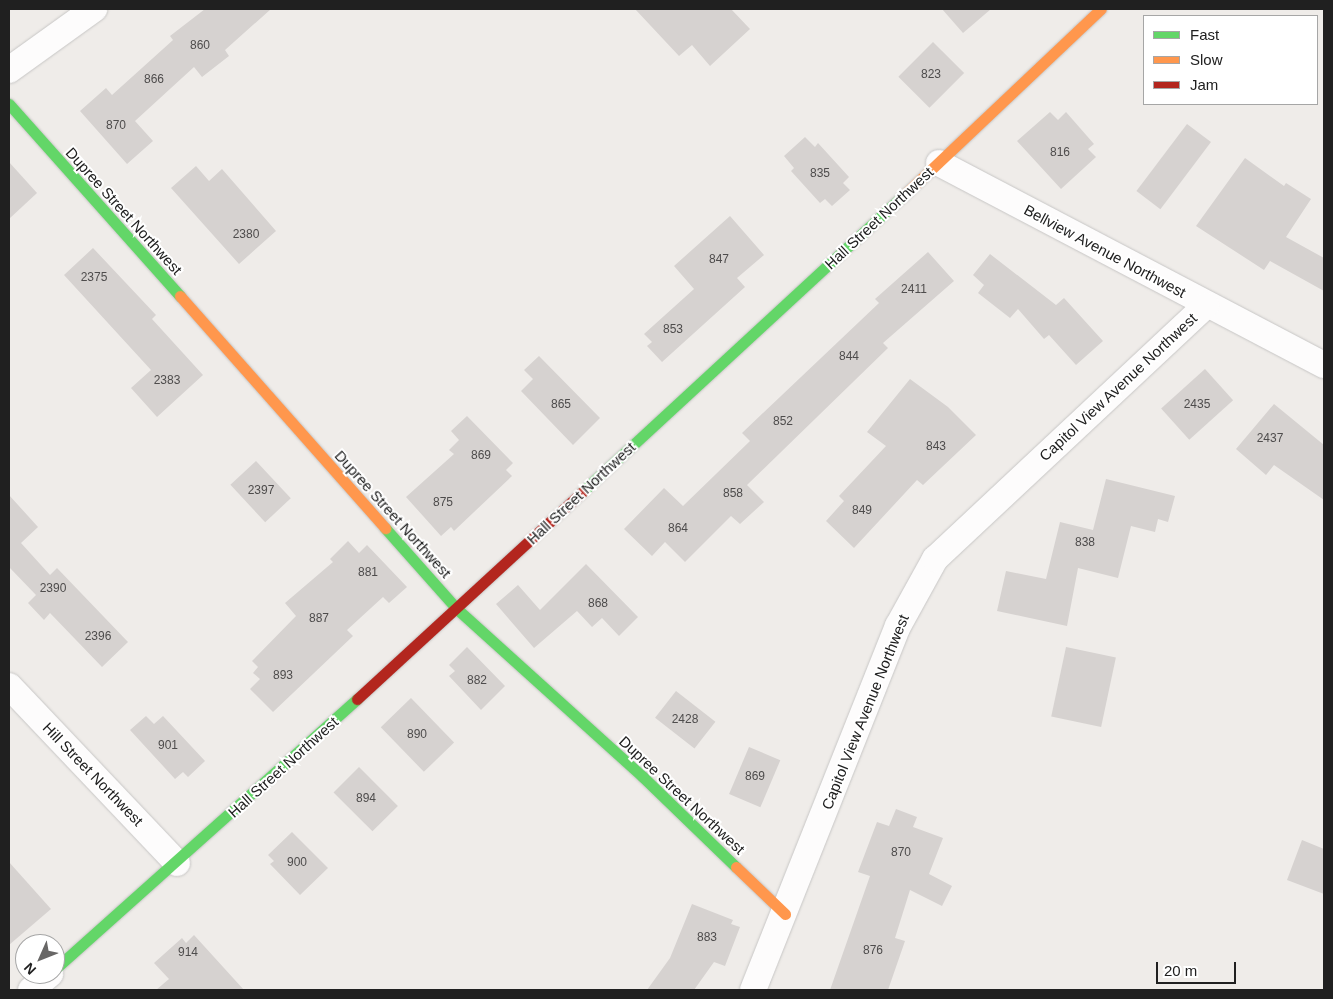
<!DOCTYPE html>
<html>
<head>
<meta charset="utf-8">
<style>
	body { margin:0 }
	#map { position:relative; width:1333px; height:999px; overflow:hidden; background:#efece9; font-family:Arial,sans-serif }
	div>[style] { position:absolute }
	.building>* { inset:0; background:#d6d2d0; transform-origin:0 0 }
	.roads { filter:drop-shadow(0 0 1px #c7c6c5) drop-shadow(0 0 1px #c7c6c5) }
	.street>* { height:26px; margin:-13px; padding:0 13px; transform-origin:13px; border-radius:13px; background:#fdfcfc }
	.fast>* { height:11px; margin:-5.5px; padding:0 5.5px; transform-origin:5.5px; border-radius:5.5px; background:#63d668 }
	.slow>* { height:11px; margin:-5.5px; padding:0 5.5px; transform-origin:5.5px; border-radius:5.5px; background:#ff974d }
	.jam>* { height:11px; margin:-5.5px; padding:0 5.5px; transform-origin:5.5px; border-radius:5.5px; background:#b3261e }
	span { translate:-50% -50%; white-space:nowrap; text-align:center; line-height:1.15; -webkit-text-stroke:4px #fff; paint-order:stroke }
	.number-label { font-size:12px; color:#4e4c4c }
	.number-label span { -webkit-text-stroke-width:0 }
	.street-label { font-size:15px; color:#202020 }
	.frame { position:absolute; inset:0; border:10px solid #202020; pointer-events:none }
	.legend { position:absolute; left:1143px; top:15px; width:175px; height:90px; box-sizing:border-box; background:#fff; border:1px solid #a6a6a6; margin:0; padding:6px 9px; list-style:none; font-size:15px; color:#202020 }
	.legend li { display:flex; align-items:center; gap:10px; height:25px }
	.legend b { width:25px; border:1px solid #a6a6a6 }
	.north { position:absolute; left:15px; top:934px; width:50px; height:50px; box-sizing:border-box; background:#fff; border:1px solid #a6a6a6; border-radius:50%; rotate:226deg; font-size:14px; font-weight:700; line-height:20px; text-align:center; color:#202020 }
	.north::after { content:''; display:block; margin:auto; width:18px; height:22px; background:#686766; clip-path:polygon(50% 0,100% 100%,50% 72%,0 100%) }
	.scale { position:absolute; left:1156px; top:962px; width:80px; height:22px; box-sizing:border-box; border:2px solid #202020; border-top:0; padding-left:6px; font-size:15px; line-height:18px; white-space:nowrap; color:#202020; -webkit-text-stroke:4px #fff; paint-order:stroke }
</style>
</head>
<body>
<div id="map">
	<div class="building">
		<i style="clip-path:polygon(205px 9px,271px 9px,225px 50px,229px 56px,202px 77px,194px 67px,135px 121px,153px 141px,127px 164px,80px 111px,106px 88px,112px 95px,173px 40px,170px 36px)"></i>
		<i style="clip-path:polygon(635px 9px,731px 9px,750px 29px,710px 66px,692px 45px,679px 56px)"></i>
		<i style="clip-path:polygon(942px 9px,991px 9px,963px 33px)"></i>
		<i style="left:933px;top:42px;width:44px;height:49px;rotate:45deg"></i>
		<i style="clip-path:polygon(1050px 112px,1058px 120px,1066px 112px,1094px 144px,1088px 149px,1096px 157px,1061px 189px,1017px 141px)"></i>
		<i style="left:1187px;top:124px;width:30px;height:84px;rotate:37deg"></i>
		<i style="clip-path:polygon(805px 137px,815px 147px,818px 143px,849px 177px,843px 183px,850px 190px,832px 206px,825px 199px,820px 203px,791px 171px,794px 168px,784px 156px)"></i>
		<i style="clip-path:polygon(1245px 158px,1284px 186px,1286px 183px,1311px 199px,1286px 237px,1324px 258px,1324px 291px,1270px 261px,1264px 270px,1196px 226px)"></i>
		<i style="clip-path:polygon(9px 162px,37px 193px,9px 219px)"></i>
		<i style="clip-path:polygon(196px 166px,209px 181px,222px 169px,276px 231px,239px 264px,171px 188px)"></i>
		<i style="clip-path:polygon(730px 216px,764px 255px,737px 278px,745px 287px,662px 362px,647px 346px,652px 342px,644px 334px,694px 289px,674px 266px)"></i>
		<i style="clip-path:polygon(93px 248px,156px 315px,152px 319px,203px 375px,157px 417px,131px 388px,151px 370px,64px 275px)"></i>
		<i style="clip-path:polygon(928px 252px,954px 281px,883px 343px,888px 348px,747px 485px,764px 502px,740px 524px,731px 516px,685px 562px,665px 542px,652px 556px,624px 529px,664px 488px,683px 506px,750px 441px,742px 433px,879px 303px,875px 299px)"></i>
		<i style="clip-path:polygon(990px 254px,1056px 305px,1064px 298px,1103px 341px,1076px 365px,1049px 335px,1044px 339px,1018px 309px,1010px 318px,978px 293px,984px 285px,973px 275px)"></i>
		<i style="clip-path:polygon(539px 356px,600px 418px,573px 445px,521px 391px,533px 379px,524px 370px)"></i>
		<i style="left:1205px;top:369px;width:42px;height:59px;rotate:48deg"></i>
		<i style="clip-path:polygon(910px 379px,948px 407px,976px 435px,923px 485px,917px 480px,854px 548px,826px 521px,844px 501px,839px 496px,886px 446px,867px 432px)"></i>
		<i style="clip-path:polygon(1274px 404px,1324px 445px,1324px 500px,1274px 465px,1266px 475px,1236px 449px)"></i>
		<i style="clip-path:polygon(467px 416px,513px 463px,506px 470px,512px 476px,454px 531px,451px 527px,441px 536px,406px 497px,454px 454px,449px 450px,459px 440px,451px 431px)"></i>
		<i style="left:256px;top:461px;width:51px;height:35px;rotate:47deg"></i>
		<i style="clip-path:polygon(1106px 479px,1175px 496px,1168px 522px,1158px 519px,1155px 532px,1131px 526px,1118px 578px,1078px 568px,1067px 626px,997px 611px,1006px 571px,1046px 579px,1060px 522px,1093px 530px)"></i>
		<i style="clip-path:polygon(9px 495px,38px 527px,21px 543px,50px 575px,57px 568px,128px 642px,102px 667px,50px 613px,44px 620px,28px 603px,36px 595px,9px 567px)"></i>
		<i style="clip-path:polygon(348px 541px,359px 553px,367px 545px,407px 587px,389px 603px,383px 597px,347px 630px,353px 636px,273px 712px,250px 689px,260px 679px,253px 673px,258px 667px,252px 661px,296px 616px,285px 603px,333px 562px,330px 559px)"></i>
		<i style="clip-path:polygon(586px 564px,638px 617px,619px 636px,602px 618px,592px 627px,577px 611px,534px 648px,496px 604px,518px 585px,540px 610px)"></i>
		<i style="clip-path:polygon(467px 647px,505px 686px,481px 710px,449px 676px,455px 671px,449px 665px)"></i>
		<i style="left:1066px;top:647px;width:51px;height:71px;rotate:12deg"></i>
		<i style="left:676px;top:691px;width:50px;height:34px;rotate:38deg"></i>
		<i style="left:411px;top:698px;width:62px;height:42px;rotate:46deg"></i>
		<i style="clip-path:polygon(146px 716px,154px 724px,163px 716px,205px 761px,188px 777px,183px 772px,175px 779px,130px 730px)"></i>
		<i style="left:749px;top:747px;width:34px;height:51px;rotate:23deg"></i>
		<i style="left:359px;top:767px;width:55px;height:36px;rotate:45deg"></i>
		<i style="clip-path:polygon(896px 809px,917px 817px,913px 827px,943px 838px,929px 874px,952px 886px,942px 906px,910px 890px,895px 938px,905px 941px,888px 990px,830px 990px,870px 876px,858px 872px,877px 822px,889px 826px)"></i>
		<i style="clip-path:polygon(292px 832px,328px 868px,300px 895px,270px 864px,274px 861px,268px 855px)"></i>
		<i style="clip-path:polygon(1302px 840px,1324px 849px,1324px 894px,1287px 880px)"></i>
		<i style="clip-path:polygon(9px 862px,51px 909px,9px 945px)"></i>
		<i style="clip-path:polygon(692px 904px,733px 920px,731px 924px,740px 927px,725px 966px,714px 962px,694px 990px,647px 990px,670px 958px)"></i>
		<i style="clip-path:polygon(194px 935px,244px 990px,156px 990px,169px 979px,154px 963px,182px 938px,186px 943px)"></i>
	</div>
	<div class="roads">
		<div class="street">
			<i style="left:9px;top:70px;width:105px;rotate:-35.7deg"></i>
			<i style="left:939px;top:163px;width:435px;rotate:27.7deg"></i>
			<i style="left:9px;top:686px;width:244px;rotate:46.5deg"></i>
			<i style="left:31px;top:990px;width:25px;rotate:-40deg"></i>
			<i style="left:753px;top:990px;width:392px;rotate:-68.3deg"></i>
			<i style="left:898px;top:626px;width:77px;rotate:-61.1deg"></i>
			<i style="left:935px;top:559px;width:371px;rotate:-43.1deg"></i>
		</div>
		<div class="fast">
			<i style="left:9px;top:104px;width:257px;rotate:48.3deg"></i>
			<i style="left:583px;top:491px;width:435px;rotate:-42.7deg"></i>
			<i style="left:385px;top:528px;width:107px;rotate:48.4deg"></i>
			<i style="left:456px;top:608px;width:251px;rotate:42.1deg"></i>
			<i style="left:642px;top:776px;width:131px;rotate:44.1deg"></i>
			<i style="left:55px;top:969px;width:405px;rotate:-41.8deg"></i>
		</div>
		<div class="slow">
			<i style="left:903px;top:196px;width:272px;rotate:-43.4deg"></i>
			<i style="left:180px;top:296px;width:310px;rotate:48.5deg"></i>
			<i style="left:736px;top:867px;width:68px;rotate:43.8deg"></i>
		</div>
		<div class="jam">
			<i style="left:357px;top:699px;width:307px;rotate:-42.6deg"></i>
		</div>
	</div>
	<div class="number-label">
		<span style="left:200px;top:46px">860</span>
		<span style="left:931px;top:75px">823</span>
		<span style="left:154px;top:80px">866</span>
		<span style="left:116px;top:126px">870</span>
		<span style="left:1060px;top:153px">816</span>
		<span style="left:820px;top:174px">835</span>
		<span style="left:246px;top:235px">2380</span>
		<span style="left:719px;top:260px">847</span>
		<span style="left:94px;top:278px">2375</span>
		<span style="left:914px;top:290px">2411</span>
		<span style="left:673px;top:330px">853</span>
		<span style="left:849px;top:357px">844</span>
		<span style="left:167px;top:381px">2383</span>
		<span style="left:561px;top:405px">865</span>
		<span style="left:1197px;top:405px">2435</span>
		<span style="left:783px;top:422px">852</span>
		<span style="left:1270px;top:439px">2437</span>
		<span style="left:936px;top:447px">843</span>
		<span style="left:481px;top:456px">869</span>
		<span style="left:261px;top:491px">2397</span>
		<span style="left:733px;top:494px">858</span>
		<span style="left:443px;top:503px">875</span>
		<span style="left:862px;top:511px">849</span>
		<span style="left:678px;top:529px">864</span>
		<span style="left:1085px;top:543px">838</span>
		<span style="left:368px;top:573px">881</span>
		<span style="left:53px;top:589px">2390</span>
		<span style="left:598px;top:604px">868</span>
		<span style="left:319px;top:619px">887</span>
		<span style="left:98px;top:637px">2396</span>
		<span style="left:283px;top:676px">893</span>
		<span style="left:477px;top:681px">882</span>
		<span style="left:685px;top:720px">2428</span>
		<span style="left:417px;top:735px">890</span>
		<span style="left:168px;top:746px">901</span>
		<span style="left:755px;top:777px">869</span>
		<span style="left:366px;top:799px">894</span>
		<span style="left:901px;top:853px">870</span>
		<span style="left:297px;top:863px">900</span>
		<span style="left:707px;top:938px">883</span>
		<span style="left:873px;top:951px">876</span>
		<span style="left:188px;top:953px">914</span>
	</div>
	<div class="street-label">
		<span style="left:124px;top:211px;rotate:48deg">Dupree Street Northwest</span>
		<span style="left:879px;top:218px;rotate:-43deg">Hall Street Northwest</span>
		<span style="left:1105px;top:251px;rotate:28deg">Bellview Avenue Northwest</span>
		<span style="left:1118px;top:387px;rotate:-43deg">Capitol View Avenue Northwest</span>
		<span style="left:581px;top:493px;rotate:-43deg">Hall Street Northwest</span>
		<span style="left:393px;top:514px;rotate:48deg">Dupree Street Northwest</span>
		<span style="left:865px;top:712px;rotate:-68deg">Capitol View Avenue Northwest</span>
		<span style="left:283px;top:767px;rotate:-42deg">Hall Street Northwest</span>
		<span style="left:93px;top:774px;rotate:46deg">Hill Street Northwest</span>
		<span style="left:682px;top:795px;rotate:43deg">Dupree Street Northwest</span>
	</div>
	<div class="frame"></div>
	<ul class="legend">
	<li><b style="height:6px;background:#63d668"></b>Fast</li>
	<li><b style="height:6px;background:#ff974d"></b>Slow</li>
	<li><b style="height:6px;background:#b3261e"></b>Jam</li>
	</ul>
	<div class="north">N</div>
	<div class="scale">20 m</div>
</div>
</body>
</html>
